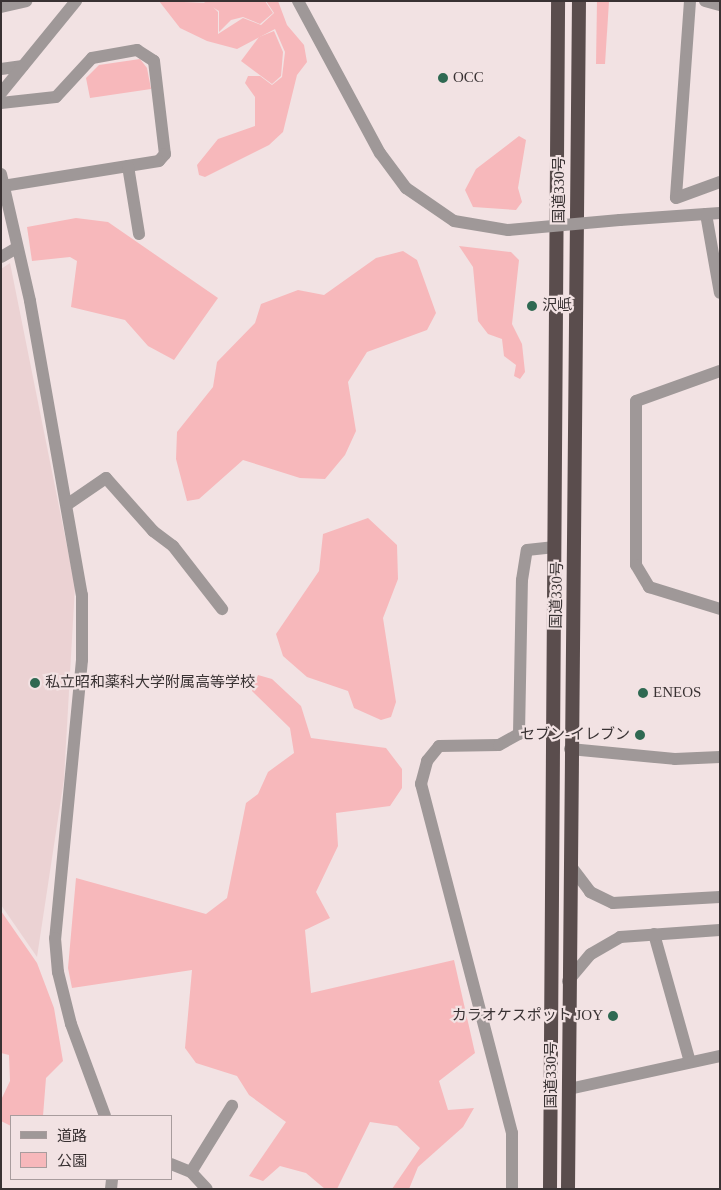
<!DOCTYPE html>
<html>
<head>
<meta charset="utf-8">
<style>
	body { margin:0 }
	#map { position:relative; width:721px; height:1190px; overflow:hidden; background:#f2e2e3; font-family:"Times New Roman","Noto Sans JP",serif }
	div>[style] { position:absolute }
	.built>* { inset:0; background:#ebd2d3 }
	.green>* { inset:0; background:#f7b8bb }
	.minor>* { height:12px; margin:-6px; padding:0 6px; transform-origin:6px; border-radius:6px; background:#9f9898 }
	.tertiary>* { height:12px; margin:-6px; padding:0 6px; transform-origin:6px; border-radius:6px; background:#9f9898 }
	.trunk>* { height:14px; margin:-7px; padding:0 7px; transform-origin:7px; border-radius:7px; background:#5a4d4d }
	.tertiary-bridge>* { height:12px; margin:-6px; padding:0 6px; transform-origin:6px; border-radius:6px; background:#9f9898 }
	.dots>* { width:14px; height:14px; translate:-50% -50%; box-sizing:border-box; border:2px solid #f2e2e3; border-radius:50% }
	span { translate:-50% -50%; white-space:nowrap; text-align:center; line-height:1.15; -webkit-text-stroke:4.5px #f2e2e3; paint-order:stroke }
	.poi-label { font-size:15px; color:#393233 }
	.left { translate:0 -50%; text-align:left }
	.right { translate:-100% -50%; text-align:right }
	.street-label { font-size:15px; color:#393233 }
	.frame { position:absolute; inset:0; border:2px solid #393233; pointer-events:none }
	.legend { position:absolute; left:10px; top:1115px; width:162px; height:65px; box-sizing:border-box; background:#f2e2e3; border:1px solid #a89c9d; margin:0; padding:6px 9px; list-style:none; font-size:15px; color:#393233 }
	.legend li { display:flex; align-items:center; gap:10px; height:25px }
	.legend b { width:25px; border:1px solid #a89c9d }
</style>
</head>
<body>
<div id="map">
	<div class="built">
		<i style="clip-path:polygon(10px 263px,75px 586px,64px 779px,37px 957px,1px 905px,1px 269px)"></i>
	</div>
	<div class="green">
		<i style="clip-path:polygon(159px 1px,209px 3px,218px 12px,218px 34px,243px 18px,261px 25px,274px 13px,266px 1px,278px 1px,287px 25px,304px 45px,307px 62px,297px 75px,283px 132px,269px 145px,205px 177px,199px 175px,197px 165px,218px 139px,255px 126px,255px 97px,245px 83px,248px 76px,260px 76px,272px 85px,282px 77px,285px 52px,275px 29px,237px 49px,207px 41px,180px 28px)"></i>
		<i style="clip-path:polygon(202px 1px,265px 1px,273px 13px,260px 24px,243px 17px,231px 20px,219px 32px,219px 11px)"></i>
		<i style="clip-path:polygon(597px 1px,609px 1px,605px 64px,596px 64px)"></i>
		<i style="clip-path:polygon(274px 31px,283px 52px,281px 76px,272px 84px,241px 61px,259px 37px)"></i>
		<i style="clip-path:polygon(140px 59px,147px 68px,151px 89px,90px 98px,86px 78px,99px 65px)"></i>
		<i style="clip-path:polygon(519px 136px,526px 140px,518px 188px,522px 202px,516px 210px,473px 207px,465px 190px,476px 169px)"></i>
		<i style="clip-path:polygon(76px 218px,108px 222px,218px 298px,174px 360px,148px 346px,125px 320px,71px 307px,77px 261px,70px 257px,32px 261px,27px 227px)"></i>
		<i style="clip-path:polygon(459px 246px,511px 252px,519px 260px,512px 324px,522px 344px,525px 372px,520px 379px,514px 376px,516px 365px,504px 356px,502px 339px,488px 334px,478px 321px,473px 267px)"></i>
		<i style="clip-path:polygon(403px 251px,417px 260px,436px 313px,427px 330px,367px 352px,348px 382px,356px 431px,345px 455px,325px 479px,300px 478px,243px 460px,199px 499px,187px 501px,176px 459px,177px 432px,213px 387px,217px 362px,255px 323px,261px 304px,298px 290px,324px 295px,376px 258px)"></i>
		<i style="clip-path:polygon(368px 518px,397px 545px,398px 579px,383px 618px,396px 702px,391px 717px,381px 720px,354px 708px,348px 691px,307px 677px,283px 656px,276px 634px,319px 571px,323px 534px)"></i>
		<i style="clip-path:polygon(258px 675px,272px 679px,301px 706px,311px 738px,386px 748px,402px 769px,402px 788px,390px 806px,336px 813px,338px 846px,316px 892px,330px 918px,305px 930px,311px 993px,454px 960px,475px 1053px,439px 1081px,448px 1110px,474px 1108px,463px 1127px,418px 1167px,409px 1189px,392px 1189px,420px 1148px,397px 1126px,370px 1122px,337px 1189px,325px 1189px,306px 1173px,280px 1166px,263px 1181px,249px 1176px,286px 1122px,249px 1095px,237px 1076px,196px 1063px,185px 1048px,192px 970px,72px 988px,68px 968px,76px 878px,206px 914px,227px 898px,246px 803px,258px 794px,268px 772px,294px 753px,290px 728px,252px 691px)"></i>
		<i style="clip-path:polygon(1px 911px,37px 963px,54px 1008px,63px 1061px,46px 1078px,43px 1116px,11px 1116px,11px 1126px,1px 1121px,1px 1100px,10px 1081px,9px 1055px,1px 1053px)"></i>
	</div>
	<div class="minor">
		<i style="left:690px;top:1px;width:197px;rotate:94.1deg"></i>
		<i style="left:676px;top:198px;width:47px;rotate:-20deg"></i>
		<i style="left:705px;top:1px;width:16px;rotate:15deg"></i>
		<i style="left:1px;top:7px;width:26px;rotate:-13deg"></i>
		<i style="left:1px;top:69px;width:22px;rotate:-8deg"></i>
		<i style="left:1px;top:93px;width:119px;rotate:-50.8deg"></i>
		<i style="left:1px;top:103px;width:55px;rotate:-6.2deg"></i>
		<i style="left:56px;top:97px;width:53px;rotate:-47.3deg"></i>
		<i style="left:92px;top:58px;width:46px;rotate:-10.1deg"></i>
		<i style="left:137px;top:50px;width:20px;rotate:33deg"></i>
		<i style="left:154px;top:61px;width:94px;rotate:83.3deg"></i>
		<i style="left:165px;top:154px;width:9px;rotate:131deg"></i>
		<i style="left:159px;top:161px;width:158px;rotate:170.9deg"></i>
		<i style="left:128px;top:166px;width:69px;rotate:80.8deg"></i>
		<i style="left:1px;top:174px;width:130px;rotate:77.1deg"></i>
		<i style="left:30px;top:301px;width:299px;rotate:80deg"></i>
		<i style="left:82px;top:595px;width:65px;rotate:90deg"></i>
		<i style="left:82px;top:660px;width:279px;rotate:95.5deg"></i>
		<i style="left:55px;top:938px;width:34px;rotate:85deg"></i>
		<i style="left:58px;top:972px;width:54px;rotate:76deg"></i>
		<i style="left:71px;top:1024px;width:98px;rotate:69.7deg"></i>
		<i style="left:706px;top:214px;width:80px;rotate:80deg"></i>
		<i style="left:1px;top:257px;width:16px;rotate:-30deg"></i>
		<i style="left:720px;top:371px;width:89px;rotate:160.3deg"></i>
		<i style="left:636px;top:401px;width:164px;rotate:90deg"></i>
		<i style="left:636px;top:565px;width:26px;rotate:59deg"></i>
		<i style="left:649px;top:587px;width:74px;rotate:17.2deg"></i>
		<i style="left:68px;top:504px;width:46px;rotate:-34.4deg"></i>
		<i style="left:106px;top:478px;width:71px;rotate:48.4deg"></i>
		<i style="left:153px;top:531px;width:25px;rotate:37deg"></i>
		<i style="left:173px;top:546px;width:80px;rotate:52.1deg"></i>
		<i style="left:570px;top:749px;width:105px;rotate:5.4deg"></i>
		<i style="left:675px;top:759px;width:45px;rotate:-2.5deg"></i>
		<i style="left:654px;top:934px;width:133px;rotate:74.3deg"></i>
		<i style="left:569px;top:1089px;width:155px;rotate:-12.3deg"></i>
		<i style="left:171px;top:1164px;width:22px;rotate:22deg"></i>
		<i style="left:191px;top:1172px;width:23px;rotate:47deg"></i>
		<i style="left:191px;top:1172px;width:78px;rotate:-58.2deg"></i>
		<i style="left:111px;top:1189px;width:10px;rotate:-84deg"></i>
		<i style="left:512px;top:1189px;width:56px;rotate:-90deg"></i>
		<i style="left:512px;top:1133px;width:361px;rotate:-104.6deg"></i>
		<i style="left:421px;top:784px;width:24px;rotate:-75deg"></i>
		<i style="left:427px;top:761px;width:19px;rotate:-51deg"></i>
		<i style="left:439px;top:746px;width:60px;rotate:-1deg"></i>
		<i style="left:499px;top:745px;width:23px;rotate:-29deg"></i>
		<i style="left:519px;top:734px;width:154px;rotate:-88.9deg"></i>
		<i style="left:522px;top:580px;width:30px;rotate:-81deg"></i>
		<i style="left:527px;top:550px;width:28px;rotate:-6deg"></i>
	</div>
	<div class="tertiary">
		<i style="left:298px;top:1px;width:173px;rotate:61.7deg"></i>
		<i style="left:380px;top:153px;width:44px;rotate:53.4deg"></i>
		<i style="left:406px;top:188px;width:58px;rotate:34.5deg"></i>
		<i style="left:454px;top:221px;width:55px;rotate:9.5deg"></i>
		<i style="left:620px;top:220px;width:100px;rotate:-4deg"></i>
		<i style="left:570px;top:865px;width:34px;rotate:53deg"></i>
		<i style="left:590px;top:892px;width:25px;rotate:26deg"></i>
		<i style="left:613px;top:903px;width:107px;rotate:-3.2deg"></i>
		<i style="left:568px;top:981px;width:35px;rotate:-50deg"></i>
		<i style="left:591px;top:954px;width:34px;rotate:-30deg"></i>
		<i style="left:620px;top:937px;width:100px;rotate:-4deg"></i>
	</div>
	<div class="trunk">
		<i style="left:550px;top:1189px;width:1188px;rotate:-89.61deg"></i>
		<i style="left:568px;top:1189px;width:1188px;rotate:-89.47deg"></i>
	</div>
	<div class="tertiary-bridge">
		<i style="left:508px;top:230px;width:112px;rotate:-5.1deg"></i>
	</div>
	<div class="dots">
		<i style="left:443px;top:78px;background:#2f6952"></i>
		<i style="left:532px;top:306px;background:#2f6952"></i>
		<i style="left:35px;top:683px;background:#2f6952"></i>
		<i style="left:643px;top:693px;background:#2f6952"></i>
		<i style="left:640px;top:735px;background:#2f6952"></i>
		<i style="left:613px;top:1016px;background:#2f6952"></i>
	</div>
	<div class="poi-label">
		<span class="left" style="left:453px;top:78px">OCC</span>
		<span class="left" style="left:542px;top:306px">沢岻</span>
		<span class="left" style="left:45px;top:683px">私立昭和薬科大学附属高等学校</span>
		<span class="left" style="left:653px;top:693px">ENEOS</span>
		<span class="right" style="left:630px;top:735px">セブン-イレブン</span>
		<span class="right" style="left:603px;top:1016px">カラオケスポット JOY</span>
	</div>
	<div class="street-label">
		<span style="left:560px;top:190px;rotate:-90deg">国道330号</span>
		<span style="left:557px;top:595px;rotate:-89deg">国道330号</span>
		<span style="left:552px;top:1075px;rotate:-90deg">国道330号</span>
	</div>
	<div class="frame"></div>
	<ul class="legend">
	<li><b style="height:6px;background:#9f9898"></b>道路</li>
	<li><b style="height:14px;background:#f7b8bb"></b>公園</li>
	</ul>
</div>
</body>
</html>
